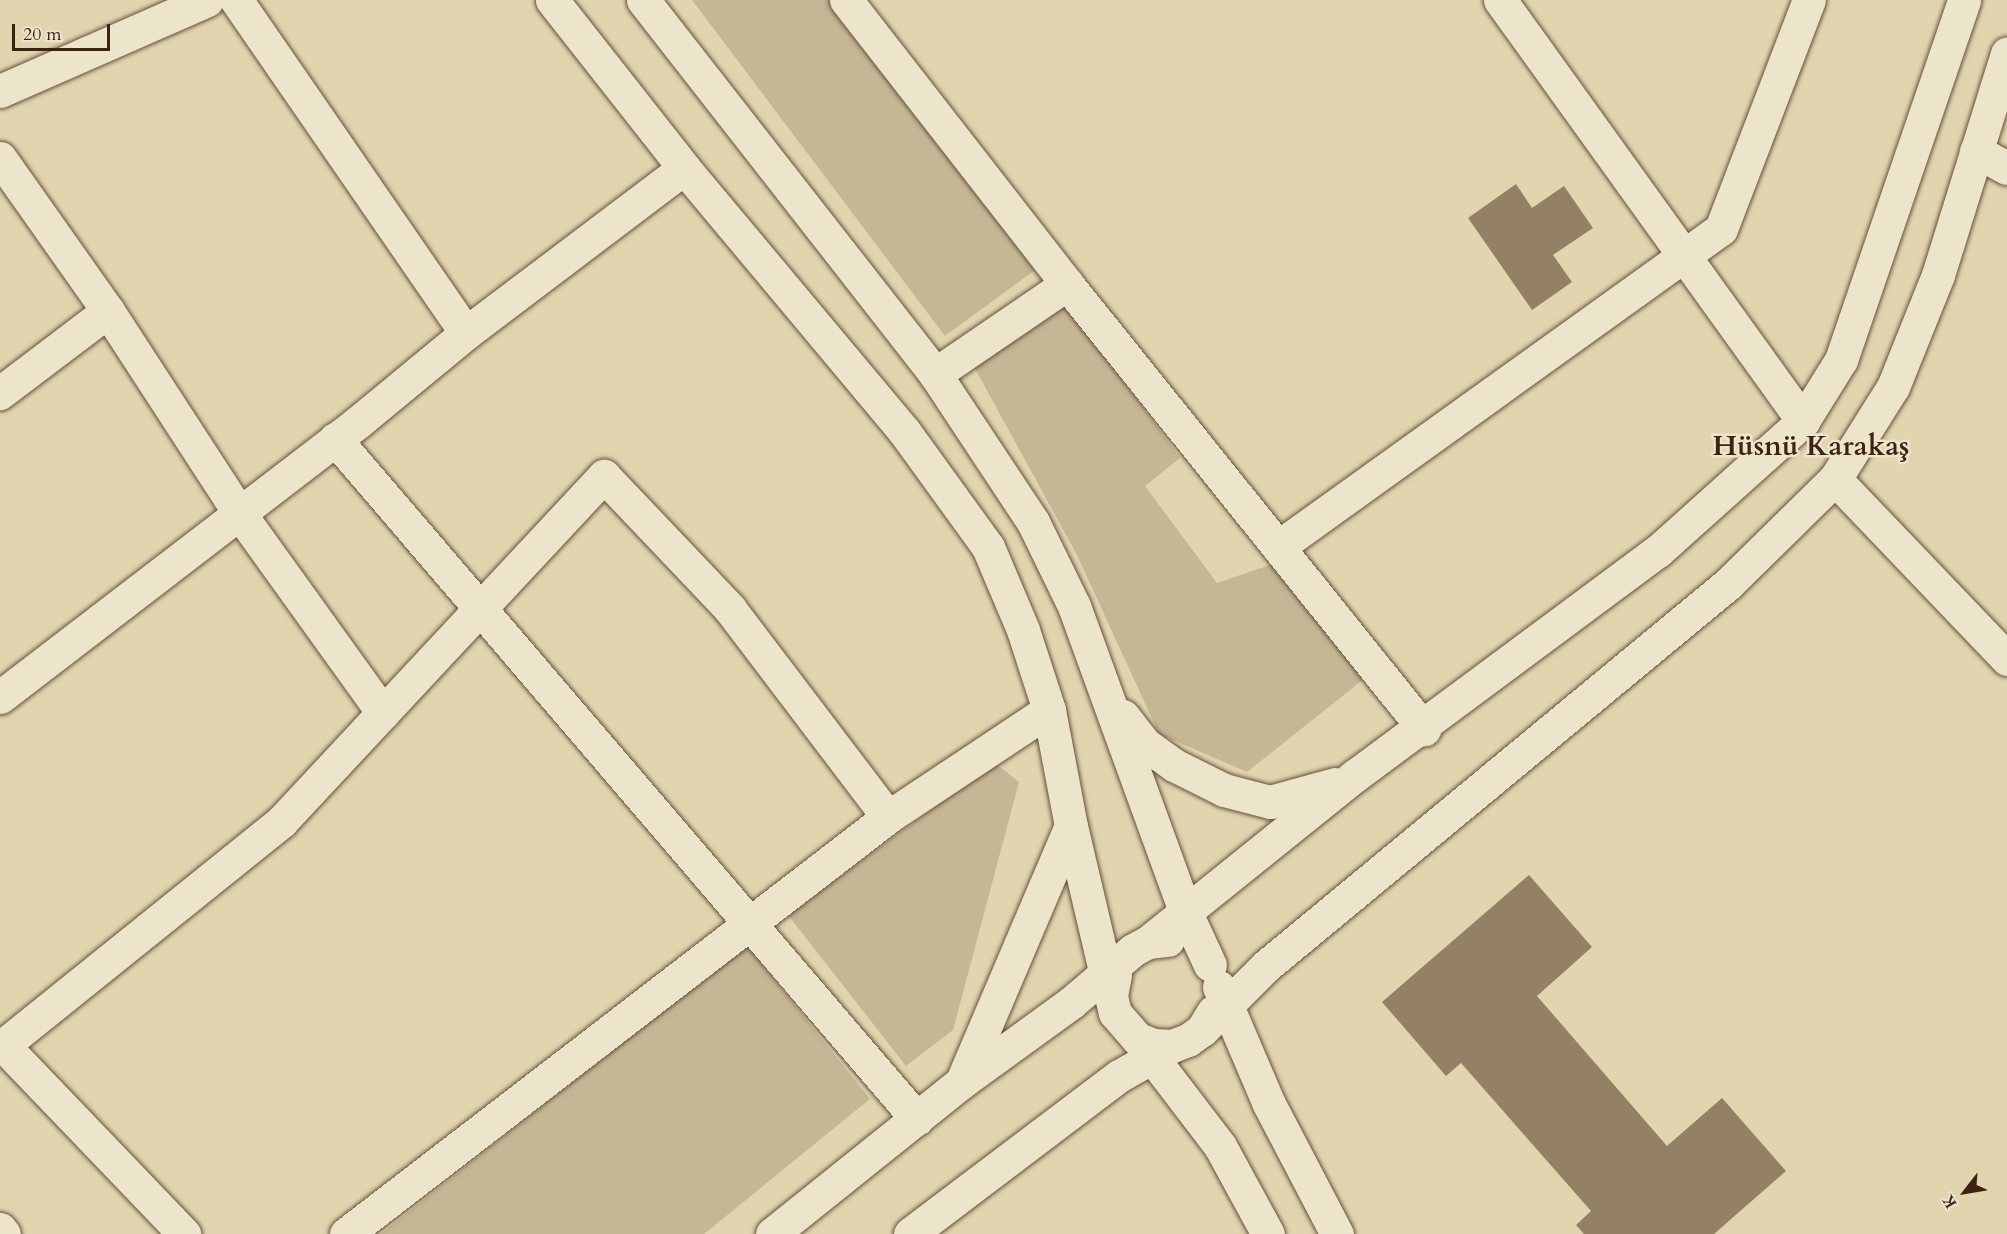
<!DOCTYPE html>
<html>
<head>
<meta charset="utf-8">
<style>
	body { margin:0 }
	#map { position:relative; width:2007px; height:1234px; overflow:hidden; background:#e1d5af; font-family:Cardo,serif }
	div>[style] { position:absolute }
	.green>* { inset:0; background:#c5b795 }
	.building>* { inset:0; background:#938065 }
	.roads { filter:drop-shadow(0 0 2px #67503b) drop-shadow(0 0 2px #67503b) }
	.street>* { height:33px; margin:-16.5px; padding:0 16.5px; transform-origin:16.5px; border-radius:16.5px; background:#ece4cb }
	.secondary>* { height:33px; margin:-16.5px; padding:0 16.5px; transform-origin:16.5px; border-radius:16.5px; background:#ece4cb }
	span { translate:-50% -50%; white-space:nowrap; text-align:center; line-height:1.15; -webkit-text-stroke:5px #ece4cb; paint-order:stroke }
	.district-label { font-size:28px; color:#3e2314; font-weight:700 }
	.north { position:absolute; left:1935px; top:1162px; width:60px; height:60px; -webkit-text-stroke:4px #ece4cb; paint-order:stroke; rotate:239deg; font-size:16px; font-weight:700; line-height:24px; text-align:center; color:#3e2314 }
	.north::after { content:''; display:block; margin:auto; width:21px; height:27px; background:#3e2314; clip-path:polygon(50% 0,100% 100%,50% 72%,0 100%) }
	.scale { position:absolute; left:12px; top:24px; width:98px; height:27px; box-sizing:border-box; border:3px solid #3e2314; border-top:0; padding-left:8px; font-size:18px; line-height:21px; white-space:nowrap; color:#3e2314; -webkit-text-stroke:4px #ece4cb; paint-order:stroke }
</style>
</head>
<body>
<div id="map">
	<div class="green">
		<i style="clip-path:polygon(692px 0,831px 0,1038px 268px,945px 336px)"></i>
		<i style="clip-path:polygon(1066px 303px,1180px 458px,1145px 486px,1217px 583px,1279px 562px,1364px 679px,1247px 772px,1159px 734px,1077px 555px,973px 365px)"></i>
		<i style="clip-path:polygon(995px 763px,1019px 782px,953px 1030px,906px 1066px,788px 915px)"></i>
		<i style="clip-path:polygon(746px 945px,870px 1099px,704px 1234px,381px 1234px)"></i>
	</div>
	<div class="building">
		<i style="clip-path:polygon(1516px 184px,1532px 208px,1564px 186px,1593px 228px,1553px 255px,1572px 282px,1532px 310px,1468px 218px)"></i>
		<i style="clip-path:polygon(1529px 875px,1592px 947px,1537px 996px,1667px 1146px,1722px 1098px,1786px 1171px,1714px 1234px,1584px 1234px,1576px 1225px,1591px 1211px,1461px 1063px,1446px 1076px,1382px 1002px)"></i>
	</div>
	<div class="roads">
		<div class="street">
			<i style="left:846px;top:0;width:360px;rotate:52.1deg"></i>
			<i style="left:1067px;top:284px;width:571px;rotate:51.26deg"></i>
			<i style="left:1500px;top:0;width:519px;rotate:54.26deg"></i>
			<i style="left:0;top:91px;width:226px;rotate:-23.7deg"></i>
			<i style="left:1976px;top:151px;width:35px;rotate:29deg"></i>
			<i style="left:0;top:158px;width:187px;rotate:54.8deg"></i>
			<i style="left:108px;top:311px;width:136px;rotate:142.8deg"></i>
			<i style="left:108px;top:311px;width:242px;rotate:57deg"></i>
			<i style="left:240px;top:514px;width:245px;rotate:54.3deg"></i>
			<i style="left:466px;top:333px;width:273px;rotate:-37.1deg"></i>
			<i style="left:935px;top:374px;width:160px;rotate:-34.3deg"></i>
			<i style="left:335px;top:439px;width:895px;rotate:49.44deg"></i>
			<i style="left:1835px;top:479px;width:249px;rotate:46.3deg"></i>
			<i style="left:1278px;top:547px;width:545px;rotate:-35.67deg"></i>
			<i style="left:1721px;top:229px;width:245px;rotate:-69deg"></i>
			<i style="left:0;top:697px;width:450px;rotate:-37.5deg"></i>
			<i style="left:357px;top:423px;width:141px;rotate:-39.5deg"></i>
			<i style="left:466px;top:333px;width:405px;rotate:-124.6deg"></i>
			<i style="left:3px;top:1045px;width:262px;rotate:46.2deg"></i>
			<i style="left:0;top:1048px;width:362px;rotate:-38.8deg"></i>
			<i style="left:282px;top:821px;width:472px;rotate:-47deg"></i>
			<i style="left:604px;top:476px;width:183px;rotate:46.5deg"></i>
			<i style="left:730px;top:609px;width:261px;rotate:52.8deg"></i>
			<i style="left:0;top:1229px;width:6px;rotate:51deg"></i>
			<i style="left:346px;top:1234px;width:684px;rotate:-37.57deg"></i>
			<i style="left:888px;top:817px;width:193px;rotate:-33.6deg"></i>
		</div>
		<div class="secondary">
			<i style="left:552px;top:0;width:214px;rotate:51.8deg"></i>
			<i style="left:684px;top:168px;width:343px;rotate:50.1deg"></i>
			<i style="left:904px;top:431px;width:143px;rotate:54.1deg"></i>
			<i style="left:988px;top:547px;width:90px;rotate:67.1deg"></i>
			<i style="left:1023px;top:630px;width:84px;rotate:72deg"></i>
			<i style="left:1049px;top:710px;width:118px;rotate:79.3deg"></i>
			<i style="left:1071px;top:826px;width:175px;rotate:76.8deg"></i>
			<i style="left:643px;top:0;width:474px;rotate:52deg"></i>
			<i style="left:935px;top:374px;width:178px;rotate:56.5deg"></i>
			<i style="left:1033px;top:522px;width:93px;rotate:64deg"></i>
			<i style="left:1074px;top:606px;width:327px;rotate:70deg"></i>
			<i style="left:1186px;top:913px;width:57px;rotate:65.2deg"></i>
			<i style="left:1123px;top:716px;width:36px;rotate:52deg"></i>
			<i style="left:1145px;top:744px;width:36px;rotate:36deg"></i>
			<i style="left:1174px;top:765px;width:56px;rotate:26.6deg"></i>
			<i style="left:1224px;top:790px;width:48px;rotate:14.6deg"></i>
			<i style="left:1270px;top:802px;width:67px;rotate:-15.5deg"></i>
			<i style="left:1148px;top:942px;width:267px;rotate:-38.8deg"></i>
			<i style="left:1356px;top:775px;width:376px;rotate:-36.6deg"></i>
			<i style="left:1658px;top:551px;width:195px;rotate:-41.9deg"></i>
			<i style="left:1803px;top:421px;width:72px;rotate:-58.1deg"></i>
			<i style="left:1841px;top:360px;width:380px;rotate:-71.1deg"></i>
			<i style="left:1115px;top:975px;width:21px;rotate:101deg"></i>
			<i style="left:1111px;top:996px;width:17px;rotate:77deg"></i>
			<i style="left:1115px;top:1013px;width:35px;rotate:49deg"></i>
			<i style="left:1138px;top:1039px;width:17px;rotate:21deg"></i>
			<i style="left:1154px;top:1045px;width:18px;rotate:3deg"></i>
			<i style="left:1172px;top:1046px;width:17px;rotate:-21deg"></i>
			<i style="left:1188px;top:1040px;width:17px;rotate:-36deg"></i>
			<i style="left:1202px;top:1030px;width:21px;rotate:-59deg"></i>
			<i style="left:1219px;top:987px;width:127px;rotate:66.9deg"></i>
			<i style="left:1269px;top:1104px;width:147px;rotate:62.4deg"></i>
			<i style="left:1202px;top:1030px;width:91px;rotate:-45deg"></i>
			<i style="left:1266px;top:966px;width:599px;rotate:-39.59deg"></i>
			<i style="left:1728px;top:584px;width:150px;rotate:-44.5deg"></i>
			<i style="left:1835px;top:479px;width:109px;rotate:-57.8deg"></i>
			<i style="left:1893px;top:387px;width:121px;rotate:-68.1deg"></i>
			<i style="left:1938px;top:275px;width:232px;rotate:-72.7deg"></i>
			<i style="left:1139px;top:1040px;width:133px;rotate:52.6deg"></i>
			<i style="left:1220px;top:1146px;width:100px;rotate:61.4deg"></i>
			<i style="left:962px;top:1081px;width:277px;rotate:-66.9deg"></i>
			<i style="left:772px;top:1234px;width:243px;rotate:-38.7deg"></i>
			<i style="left:962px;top:1082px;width:136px;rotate:-36deg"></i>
			<i style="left:1072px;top:1002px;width:80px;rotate:-40.4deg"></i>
			<i style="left:1133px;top:950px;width:17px;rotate:-28deg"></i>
			<i style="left:1148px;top:942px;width:20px;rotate:-6deg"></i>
			<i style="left:910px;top:1234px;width:262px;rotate:-37.1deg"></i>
			<i style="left:1119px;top:1076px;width:61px;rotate:-29.5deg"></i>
		</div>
	</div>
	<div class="district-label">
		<span style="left:1811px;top:446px">Hüsnü Karakaş</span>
	</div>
	<div class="north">K</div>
	<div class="scale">20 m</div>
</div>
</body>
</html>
